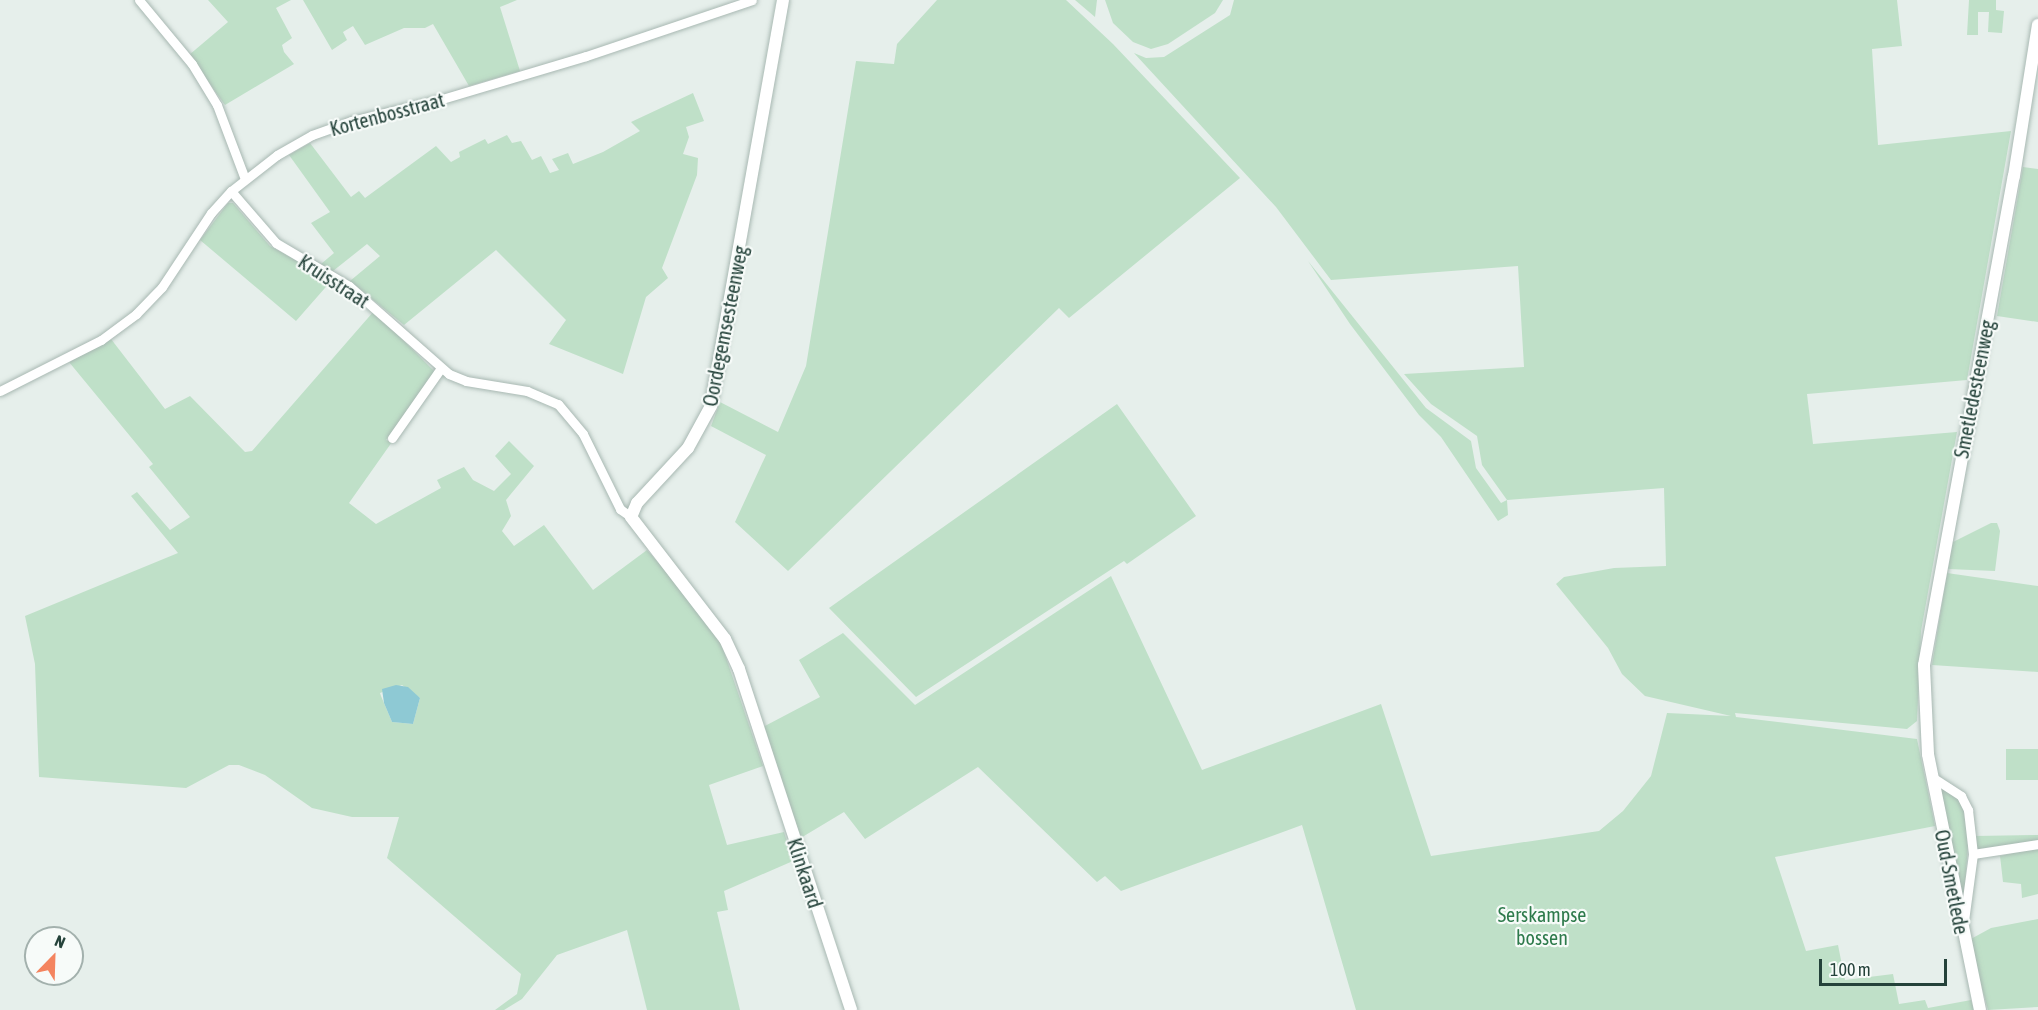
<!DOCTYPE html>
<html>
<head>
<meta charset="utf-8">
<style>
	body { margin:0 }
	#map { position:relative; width:2038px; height:1010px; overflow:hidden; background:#e6efeb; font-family:"Asap Condensed",sans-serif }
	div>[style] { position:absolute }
	.green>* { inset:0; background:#bfe0c8; transform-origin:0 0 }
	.water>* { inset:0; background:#8ec9d4 }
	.roads { filter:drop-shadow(0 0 2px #a8b8b2) drop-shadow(0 0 2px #a8b8b2) }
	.minor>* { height:9px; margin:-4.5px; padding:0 4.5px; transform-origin:4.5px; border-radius:4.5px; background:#fff }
	.tertiary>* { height:12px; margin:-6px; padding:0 6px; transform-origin:6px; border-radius:6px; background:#fff }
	span { translate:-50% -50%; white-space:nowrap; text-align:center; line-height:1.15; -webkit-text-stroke:4.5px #f7fbf9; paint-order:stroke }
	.street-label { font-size:20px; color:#24423a }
	.park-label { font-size:20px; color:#2d7a4b }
	.north { position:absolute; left:24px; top:926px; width:60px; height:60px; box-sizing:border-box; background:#f7fbf9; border:2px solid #a3b1ad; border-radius:50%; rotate:23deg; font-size:16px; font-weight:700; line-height:24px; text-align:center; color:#24423a }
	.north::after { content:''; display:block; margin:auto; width:21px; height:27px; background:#f4845f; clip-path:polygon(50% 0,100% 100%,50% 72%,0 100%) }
	.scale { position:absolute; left:1819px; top:959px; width:128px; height:27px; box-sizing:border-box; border:3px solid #24423a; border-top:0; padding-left:8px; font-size:18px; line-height:21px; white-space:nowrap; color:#24423a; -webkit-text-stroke:4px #f7fbf9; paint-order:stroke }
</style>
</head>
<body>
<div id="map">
	<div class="green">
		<i style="clip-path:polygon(208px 0,291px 0,276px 8px,292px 38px,282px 45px,284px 52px,294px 64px,225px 105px,189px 55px,228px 22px)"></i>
		<i style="clip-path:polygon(303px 0,517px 0,500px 7px,520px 71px,469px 86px,433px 24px,425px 28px,404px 28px,365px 45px,353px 26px,343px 32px,347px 40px,332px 50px)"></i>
		<i style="clip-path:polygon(937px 0,1066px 0,1113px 44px,1240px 178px,1069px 318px,1059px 308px,788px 571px,735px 522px,766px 455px,711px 426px,720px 402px,778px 432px,806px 366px,856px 61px,894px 64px,897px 44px)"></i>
		<i style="clip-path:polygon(1075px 0,1097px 0,1095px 17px)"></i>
		<i style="clip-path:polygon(1105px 0,1223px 0,1215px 13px,1168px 44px,1151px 49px,1133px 42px,1113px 23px)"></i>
		<i style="clip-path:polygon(1234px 0,1897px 0,1902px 46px,1872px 49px,1878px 145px,2011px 131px,1967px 380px,1807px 394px,1813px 444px,1957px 432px,1921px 631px,1917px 721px,1907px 729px,1735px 713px,1736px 717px,1917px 739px,1935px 826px,1775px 857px,1806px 951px,1838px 945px,1845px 980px,1893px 974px,1899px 1004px,1925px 1000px,1928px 1008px,1971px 1000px,1974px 1010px,1356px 1010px,1302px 825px,1121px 891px,1105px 876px,1097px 882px,978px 767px,865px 839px,844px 812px,799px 839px,763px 727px,820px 697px,799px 660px,843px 633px,915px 705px,1111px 576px,1202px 770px,1381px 704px,1431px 856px,1599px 831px,1623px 811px,1651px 776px,1667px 713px,1731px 716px,1645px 696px,1622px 674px,1608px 648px,1556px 584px,1564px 577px,1614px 568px,1666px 566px,1664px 488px,1507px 500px,1508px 515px,1498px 521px,1441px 437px,1419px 415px,1350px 324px,1308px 261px,1426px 408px,1471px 441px,1476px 468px,1501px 503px,1507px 500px,1482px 465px,1477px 436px,1431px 404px,1404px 374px,1524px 367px,1518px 266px,1331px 280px,1276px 207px,1134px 53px,1146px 58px,1164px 57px,1230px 15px)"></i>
		<i style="clip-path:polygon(1969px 0,1996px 0,1996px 10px,2004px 11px,2002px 33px,1988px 32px,1989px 12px,1978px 12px,1978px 35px,1967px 35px)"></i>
		<i style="clip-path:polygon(693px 93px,704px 121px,686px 127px,689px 137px,683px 154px,698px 158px,697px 175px,662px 268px,668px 278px,646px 297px,623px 374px,549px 344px,566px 320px,496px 250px,404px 325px,350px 281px,380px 256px,367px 244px,333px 271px,321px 264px,334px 253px,311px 223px,330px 212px,289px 155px,310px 143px,351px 197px,359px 191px,365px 198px,436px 146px,451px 162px,460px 157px,459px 152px,485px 139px,488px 144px,507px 135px,512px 143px,521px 141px,532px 160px,541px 156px,550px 173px,559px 170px,552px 159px,568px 153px,573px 164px,603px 152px,640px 131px,631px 122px)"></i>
		<i style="clip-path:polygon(2023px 167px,2038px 169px,2038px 322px,1997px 316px)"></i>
		<i style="clip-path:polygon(228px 203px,233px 203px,270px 246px,332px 280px,296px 321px,200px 240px)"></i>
		<i style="clip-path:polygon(evenodd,374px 311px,435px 372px,386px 440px,392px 442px,349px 503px,376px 524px,441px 488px,437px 480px,464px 467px,473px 480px,494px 491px,511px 474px,495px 456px,509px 441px,534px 466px,506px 500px,511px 516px,502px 531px,514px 546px,544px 525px,593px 590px,647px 550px,686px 594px,722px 646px,763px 766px,709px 785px,727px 845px,784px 832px,793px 861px,724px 891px,728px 910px,717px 912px,740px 1010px,647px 1010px,627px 930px,557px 955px,522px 999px,504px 1010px,495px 1010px,517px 994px,521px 974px,387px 858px,399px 817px,352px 817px,312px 808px,265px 775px,239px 765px,229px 765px,186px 788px,39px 777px,35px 664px,25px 616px,178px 553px,131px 496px,137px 492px,170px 530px,190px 517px,149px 467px,153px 464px,69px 362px,111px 339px,165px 409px,190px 396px,245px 452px,252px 451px,374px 311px,402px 685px,420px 698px,413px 724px,392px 722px,381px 696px,380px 693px,402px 685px)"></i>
		<i style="clip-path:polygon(1117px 404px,1196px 516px,1127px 564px,1124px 561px,916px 697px,829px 608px)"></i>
		<i style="clip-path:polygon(1991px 523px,1997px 523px,2000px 531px,1995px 571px,1948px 569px,1953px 542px)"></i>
		<i style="clip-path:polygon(1947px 573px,2038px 586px,2038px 672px,1932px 665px)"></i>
		<i style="left:2006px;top:749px;width:32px;height:31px"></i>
		<i style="clip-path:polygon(1939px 787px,1951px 791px,1963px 804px,1968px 845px,1964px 899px)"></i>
		<i style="clip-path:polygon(2038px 835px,2038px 842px,1982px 851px,1977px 849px,1975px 836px)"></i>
		<i style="clip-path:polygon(2038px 847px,2038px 894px,2022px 898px,2021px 884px,2003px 882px,2000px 856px)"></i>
		<i style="clip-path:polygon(2038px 919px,2038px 1007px,1988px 1010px,1969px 940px,1991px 928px)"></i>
	</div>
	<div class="water">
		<i style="clip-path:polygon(396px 685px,408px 687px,420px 698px,413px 724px,392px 722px,384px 703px,382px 689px)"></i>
	</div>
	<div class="roads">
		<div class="minor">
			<i style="left:139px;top:0;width:83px;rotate:50.4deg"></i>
			<i style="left:192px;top:64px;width:48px;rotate:58.6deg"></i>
			<i style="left:217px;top:105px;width:79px;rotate:69.3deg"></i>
			<i style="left:231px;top:191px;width:69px;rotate:49.1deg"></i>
			<i style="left:276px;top:243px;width:85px;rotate:30.5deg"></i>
			<i style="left:349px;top:286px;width:133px;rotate:41.3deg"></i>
			<i style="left:449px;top:374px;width:18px;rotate:22deg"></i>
			<i style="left:466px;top:381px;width:62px;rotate:9.3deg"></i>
			<i style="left:527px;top:391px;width:34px;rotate:23deg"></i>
			<i style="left:558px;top:404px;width:39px;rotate:50deg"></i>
			<i style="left:583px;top:434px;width:84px;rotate:63.7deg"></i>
			<i style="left:620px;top:509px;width:14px;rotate:36deg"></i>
			<i style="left:0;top:391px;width:113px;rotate:-26.8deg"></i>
			<i style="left:101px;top:340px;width:44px;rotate:-36.6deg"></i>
			<i style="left:136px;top:314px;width:37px;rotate:-46deg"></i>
			<i style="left:162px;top:287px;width:89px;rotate:-56.5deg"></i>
			<i style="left:211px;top:213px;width:30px;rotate:-48deg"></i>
			<i style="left:231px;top:191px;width:58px;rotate:-38deg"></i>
			<i style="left:277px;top:155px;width:40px;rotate:-29.7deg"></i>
			<i style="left:312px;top:135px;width:41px;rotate:-19.7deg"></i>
			<i style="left:351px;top:121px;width:94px;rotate:-13.6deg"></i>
			<i style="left:442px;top:99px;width:150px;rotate:-16.6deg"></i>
			<i style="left:586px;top:56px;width:175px;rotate:-18.6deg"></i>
			<i style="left:392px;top:438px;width:85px;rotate:-55deg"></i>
			<i style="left:1932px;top:777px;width:35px;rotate:33deg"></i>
			<i style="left:1961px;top:796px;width:16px;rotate:63deg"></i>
			<i style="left:1968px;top:810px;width:44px;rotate:83.5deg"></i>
			<i style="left:1973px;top:854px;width:68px;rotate:97.7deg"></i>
			<i style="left:1973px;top:854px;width:66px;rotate:-8.7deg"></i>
		</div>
		<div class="tertiary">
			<i style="left:783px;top:0;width:412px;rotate:100.1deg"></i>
			<i style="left:711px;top:406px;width:48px;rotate:118.7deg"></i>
			<i style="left:688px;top:448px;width:75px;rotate:132.8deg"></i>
			<i style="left:637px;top:503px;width:15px;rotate:113deg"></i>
			<i style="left:631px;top:517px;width:154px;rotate:52.4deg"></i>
			<i style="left:725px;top:639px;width:33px;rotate:65deg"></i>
			<i style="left:739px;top:669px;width:359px;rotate:71.8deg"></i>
			<i style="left:1980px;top:1010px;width:261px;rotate:-101.5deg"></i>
			<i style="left:1928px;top:754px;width:89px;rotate:-92.6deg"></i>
			<i style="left:1924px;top:665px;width:497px;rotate:-79.6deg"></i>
			<i style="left:2014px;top:176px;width:153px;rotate:-81deg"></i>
		</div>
	</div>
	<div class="street-label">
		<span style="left:387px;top:114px;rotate:-15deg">Kortenbosstraat</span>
		<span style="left:334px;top:281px;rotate:33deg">Kruisstraat</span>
		<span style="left:725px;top:326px;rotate:-79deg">Oordegemsesteenweg</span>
		<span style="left:1974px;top:389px;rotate:-79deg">Smetledesteenweg</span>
		<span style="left:805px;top:873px;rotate:72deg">Klinkaard</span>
		<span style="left:1952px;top:882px;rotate:79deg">Oud-Smetlede</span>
	</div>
	<div class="park-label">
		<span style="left:1542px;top:926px">Serskampse<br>bossen</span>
	</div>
	<div class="north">N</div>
	<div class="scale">100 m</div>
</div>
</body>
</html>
